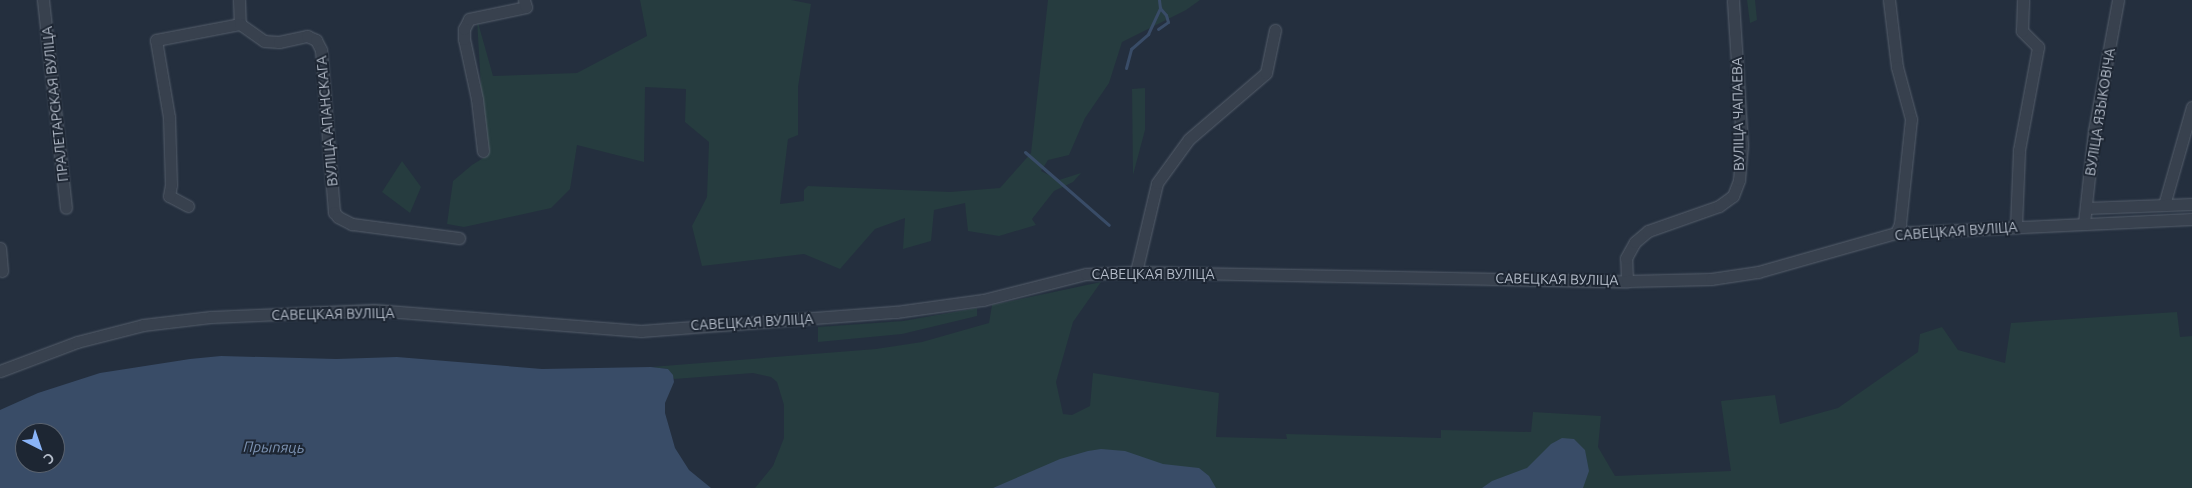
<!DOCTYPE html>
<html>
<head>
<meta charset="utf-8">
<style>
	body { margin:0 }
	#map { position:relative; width:2192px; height:488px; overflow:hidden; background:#242f3e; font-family:Ubuntu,sans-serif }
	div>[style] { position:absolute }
	.green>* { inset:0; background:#263c3f }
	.water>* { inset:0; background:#394c67 }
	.stream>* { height:3px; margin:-1.5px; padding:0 1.5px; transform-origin:1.5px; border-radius:1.5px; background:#394c67 }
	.roads { filter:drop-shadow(0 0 1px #565f6c) drop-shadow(0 0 1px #565f6c) }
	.minor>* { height:11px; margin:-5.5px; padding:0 5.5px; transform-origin:5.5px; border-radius:5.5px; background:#38414e }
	span { translate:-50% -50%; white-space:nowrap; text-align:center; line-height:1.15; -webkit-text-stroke:4px #1d2633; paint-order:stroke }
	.street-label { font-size:14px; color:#b4bcc9 }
	.water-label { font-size:15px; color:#7c92b1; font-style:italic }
	.north { position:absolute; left:15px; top:423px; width:50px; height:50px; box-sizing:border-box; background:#1d2633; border:1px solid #59626f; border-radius:50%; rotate:139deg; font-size:14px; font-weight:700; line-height:20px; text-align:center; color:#b4bcc9 }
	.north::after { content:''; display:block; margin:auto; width:18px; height:22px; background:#8ab4f8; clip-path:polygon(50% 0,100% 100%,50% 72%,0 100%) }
</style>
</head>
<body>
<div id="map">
	<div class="green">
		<i style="clip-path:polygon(640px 0,791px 0,811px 4px,798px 87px,798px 135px,788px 139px,780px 204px,804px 201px,804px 190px,808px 186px,950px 192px,1000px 188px,1031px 153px,1048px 0,1200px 0,1186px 10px,1122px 42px,1109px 83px,1085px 118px,1069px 155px,1048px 160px,1041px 171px,1059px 180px,1081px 173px,1073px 182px,1054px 191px,1032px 219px,1036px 225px,999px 236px,968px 231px,965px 203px,934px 210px,931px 241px,903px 249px,905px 218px,875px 229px,840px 269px,804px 254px,702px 266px,692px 226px,707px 197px,709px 142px,685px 122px,686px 89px,645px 87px,644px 162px,577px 145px,570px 189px,551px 208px,464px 227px,447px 224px,453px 181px,472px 165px,485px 157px,477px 19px,493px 76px,577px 73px,647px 36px)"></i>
		<i style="clip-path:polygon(1747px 0,1755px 0,1757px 20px,1750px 23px)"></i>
		<i style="clip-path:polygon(1145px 88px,1145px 130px,1133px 175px,1132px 89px)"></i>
		<i style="clip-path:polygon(402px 161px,421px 187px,410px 213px,382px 192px)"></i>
		<i style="clip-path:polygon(1101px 282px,1073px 322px,1056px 382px,1063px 414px,1072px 415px,1090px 406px,1093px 373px,1219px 393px,1216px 437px,1287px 439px,1286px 434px,1441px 438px,1441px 430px,1531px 432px,1533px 412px,1601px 416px,1598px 447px,1615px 476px,1731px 471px,1721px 401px,1775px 395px,1780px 424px,1838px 408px,1918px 352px,1920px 334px,1942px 327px,1958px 350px,2005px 363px,2011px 323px,2177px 312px,2180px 337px,2192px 336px,2192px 488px,755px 488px,773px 466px,784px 438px,784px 405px,777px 382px,771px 377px,753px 373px,674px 379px,668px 369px,651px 367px,876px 349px,922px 342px,989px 323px,992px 305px)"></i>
		<i style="clip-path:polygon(977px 308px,977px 316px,902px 334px,818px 342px,818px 327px,903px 321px)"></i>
	</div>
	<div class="water">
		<i style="clip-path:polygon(evenodd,221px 356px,336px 359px,397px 357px,542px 369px,651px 367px,668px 369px,673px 375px,674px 382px,665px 403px,665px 413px,675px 448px,689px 470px,711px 488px,0 488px,0 410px,38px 393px,100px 373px,190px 359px,221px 356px,25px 433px,55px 433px,55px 463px,25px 463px,25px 433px)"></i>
		<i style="clip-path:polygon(1562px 438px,1574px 439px,1585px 450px,1589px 471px,1583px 488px,1482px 488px,1492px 481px,1527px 468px,1551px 444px)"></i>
		<i style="clip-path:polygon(1101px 449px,1125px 451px,1163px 464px,1199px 468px,1209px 476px,1216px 488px,993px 488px,1060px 459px,1088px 451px)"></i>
	</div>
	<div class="stream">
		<i style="left:1158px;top:29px;width:12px;rotate:-35deg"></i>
		<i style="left:1168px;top:22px;width:7px;rotate:-106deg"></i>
		<i style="left:1166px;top:15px;width:9px;rotate:-131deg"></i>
		<i style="left:1126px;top:68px;width:20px;rotate:-75deg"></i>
		<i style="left:1131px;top:49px;width:23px;rotate:-41deg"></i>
		<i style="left:1148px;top:34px;width:29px;rotate:-65deg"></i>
		<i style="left:1160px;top:8px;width:8px;rotate:-97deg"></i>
		<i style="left:1025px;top:152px;width:111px;rotate:41deg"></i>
	</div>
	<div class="roads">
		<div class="minor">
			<i style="left:43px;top:0;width:209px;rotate:83.7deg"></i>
			<i style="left:239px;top:0;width:24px;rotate:88deg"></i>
			<i style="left:1889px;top:0;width:67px;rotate:83.2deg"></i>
			<i style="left:1897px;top:67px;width:54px;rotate:74.9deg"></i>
			<i style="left:1911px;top:119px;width:106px;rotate:96deg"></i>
			<i style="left:1900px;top:224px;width:10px;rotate:114deg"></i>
			<i style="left:483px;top:151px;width:52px;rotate:-96.6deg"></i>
			<i style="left:477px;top:99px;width:61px;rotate:-102.2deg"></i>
			<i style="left:464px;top:39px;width:10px;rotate:-90deg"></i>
			<i style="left:464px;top:29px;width:11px;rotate:-63deg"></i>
			<i style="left:469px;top:19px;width:58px;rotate:-11.9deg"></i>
			<i style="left:526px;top:7px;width:7px;rotate:-106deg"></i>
			<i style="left:2164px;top:205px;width:102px;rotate:-74.1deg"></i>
			<i style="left:188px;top:206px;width:21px;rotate:-152deg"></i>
			<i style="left:169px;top:196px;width:11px;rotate:-80deg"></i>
			<i style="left:171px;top:185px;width:68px;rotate:-91.7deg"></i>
			<i style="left:169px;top:117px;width:78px;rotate:-99.6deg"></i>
			<i style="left:156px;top:40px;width:86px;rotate:-10.8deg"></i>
			<i style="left:240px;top:24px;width:29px;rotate:35deg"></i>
			<i style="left:264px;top:41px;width:15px;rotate:4deg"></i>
			<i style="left:279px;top:42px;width:29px;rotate:-12deg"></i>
			<i style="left:307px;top:36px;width:10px;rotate:24deg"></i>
			<i style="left:316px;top:40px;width:11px;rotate:63deg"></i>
			<i style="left:321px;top:50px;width:163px;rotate:85.4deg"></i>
			<i style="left:334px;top:212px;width:6px;rotate:51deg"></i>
			<i style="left:338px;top:217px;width:16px;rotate:27deg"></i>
			<i style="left:352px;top:224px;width:108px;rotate:7.5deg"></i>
			<i style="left:2086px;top:208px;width:106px;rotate:-2.2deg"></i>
			<i style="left:2084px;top:223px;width:93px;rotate:-83.8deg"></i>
			<i style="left:2094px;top:131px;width:133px;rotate:-79.6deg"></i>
			<i style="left:2016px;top:226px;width:76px;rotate:-87.7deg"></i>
			<i style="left:2019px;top:150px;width:105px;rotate:-79.5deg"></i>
			<i style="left:2038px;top:47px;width:23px;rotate:-135deg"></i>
			<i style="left:2022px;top:31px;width:31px;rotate:-88deg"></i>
			<i style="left:0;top:248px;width:23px;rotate:85deg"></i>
			<i style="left:1136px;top:272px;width:91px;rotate:-76.7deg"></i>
			<i style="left:1157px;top:183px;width:54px;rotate:-54deg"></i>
			<i style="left:1189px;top:139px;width:101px;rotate:-40.6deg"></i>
			<i style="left:1266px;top:73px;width:44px;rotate:-78.2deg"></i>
			<i style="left:1627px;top:281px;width:23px;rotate:-92deg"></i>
			<i style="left:1626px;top:258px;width:18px;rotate:-61deg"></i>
			<i style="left:1635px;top:242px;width:17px;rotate:-40deg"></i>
			<i style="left:1648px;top:231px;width:75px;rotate:-19.4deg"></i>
			<i style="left:1719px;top:206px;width:17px;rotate:-36deg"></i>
			<i style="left:1733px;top:196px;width:17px;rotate:-69deg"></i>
			<i style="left:1739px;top:180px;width:36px;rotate:-85deg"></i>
			<i style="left:1742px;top:144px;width:144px;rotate:-93.6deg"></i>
			<i style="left:0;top:371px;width:82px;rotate:-20.6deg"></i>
			<i style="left:77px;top:342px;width:68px;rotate:-14.4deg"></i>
			<i style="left:143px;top:325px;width:68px;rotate:-6.7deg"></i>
			<i style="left:211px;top:317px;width:163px;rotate:-2.5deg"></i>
			<i style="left:374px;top:310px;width:268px;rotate:4.5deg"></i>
			<i style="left:641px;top:331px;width:256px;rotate:-4.3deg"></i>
			<i style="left:896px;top:312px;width:88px;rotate:-7.9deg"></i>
			<i style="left:983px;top:300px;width:106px;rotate:-14.2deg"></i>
			<i style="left:1086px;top:274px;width:50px;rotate:-2.3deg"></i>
			<i style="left:1136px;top:272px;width:491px;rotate:1.1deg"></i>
			<i style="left:1627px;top:281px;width:84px;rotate:-1.4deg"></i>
			<i style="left:1711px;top:279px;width:48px;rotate:-8.5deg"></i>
			<i style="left:1758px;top:272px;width:143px;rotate:-15.8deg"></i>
			<i style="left:1896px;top:233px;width:296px;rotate:-2.7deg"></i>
		</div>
	</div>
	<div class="street-label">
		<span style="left:55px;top:104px;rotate:-96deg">ПРАЛЕТАРСКАЯ ВУЛІЦА</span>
		<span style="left:2100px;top:112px;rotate:-81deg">ВУЛІЦА ЯЗЫКОВІЧА</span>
		<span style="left:1738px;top:114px;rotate:-91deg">ВУЛІЦА ЧАПАЕВА</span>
		<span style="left:327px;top:121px;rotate:-95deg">ВУЛІЦА АПАНСКАГА</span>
		<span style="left:1956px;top:231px;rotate:-4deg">САВЕЦКАЯ ВУЛІЦА</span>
		<span style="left:1153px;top:274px">САВЕЦКАЯ ВУЛІЦА</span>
		<span style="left:1557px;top:279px;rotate:1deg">САВЕЦКАЯ ВУЛІЦА</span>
		<span style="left:333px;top:314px;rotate:-1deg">САВЕЦКАЯ ВУЛІЦА</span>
		<span style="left:752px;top:322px;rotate:-3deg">САВЕЦКАЯ ВУЛІЦА</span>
	</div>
	<div class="water-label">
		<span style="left:274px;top:447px;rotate:1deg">Прыпяць</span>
	</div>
	<div class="north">С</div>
</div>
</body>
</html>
